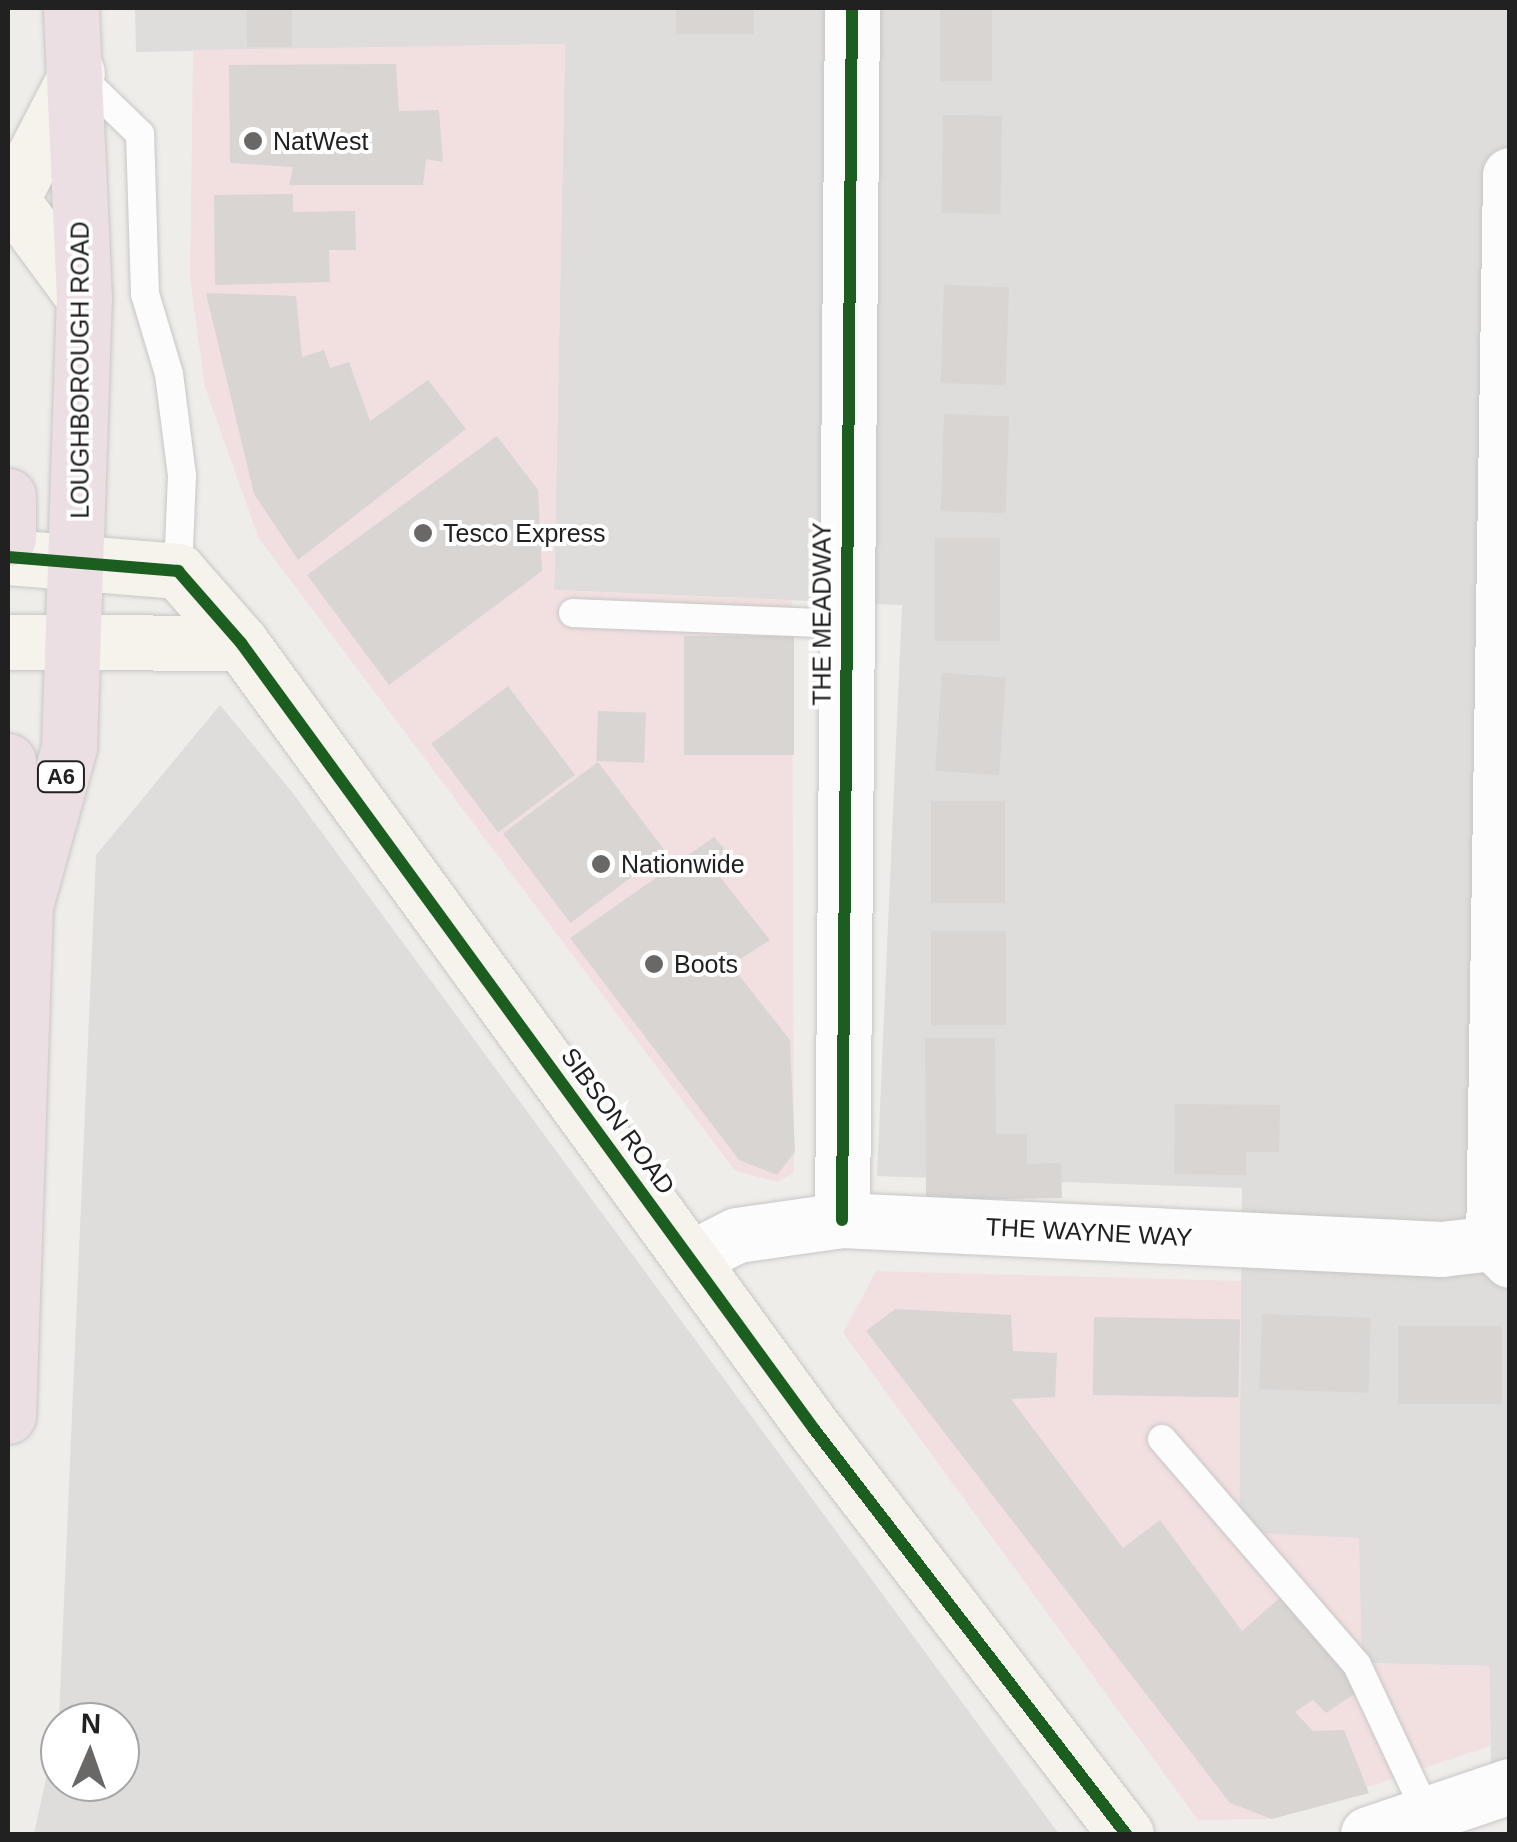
<!DOCTYPE html>
<html>
<head>
<meta charset="utf-8">
<style>
	body { margin:0 }
	#map { position:relative; width:1517px; height:1842px; overflow:hidden; background:#efedea; font-family:Helvetica,sans-serif }
	div>[style] { position:absolute }
	.residential>* { inset:0; background:#dedddb }
	.commercial>* { inset:0; background:#f2e0e1 }
	.building>* { inset:0; background:#d8d5d3; transform-origin:0 0 }
	.roads { filter:drop-shadow(0 0 2px #c8c7c6) drop-shadow(0 0 2px #c8c7c6) }
	.lane>* { height:28px; margin:-14px; padding:0 14px; transform-origin:14px; border-radius:14px; background:#fdfcfc }
	.street>* { height:55px; margin:-27.5px; padding:0 27.5px; transform-origin:27.5px; border-radius:27.5px; background:#fdfcfc }
	.secondary>* { height:55px; margin:-27.5px; padding:0 27.5px; transform-origin:27.5px; border-radius:27.5px; background:#f5f3ec }
	.highway>* { height:55px; margin:-27.5px; padding:0 27.5px; transform-origin:27.5px; border-radius:27.5px; background:#ecdfe4 }
	.cycleway>* { height:12px; margin:-6px; padding:0 6px; transform-origin:6px; border-radius:6px; background:#1b5e20 }
	.dots>* { width:28px; height:28px; translate:-50% -50%; box-sizing:border-box; border:5px solid #fff; border-radius:50% }
	span { translate:-50% -50%; white-space:nowrap; text-align:center; line-height:1.15; -webkit-text-stroke:8px #fff; paint-order:stroke }
	.shield-label span { padding:2px 8px; background:#fff; border:2px solid; border-radius:8px; -webkit-text-stroke-width:0 }
	.shield-label { font-size:22px; color:#212121; font-weight:700 }
	.poi-label { font-size:25px; color:#212121 }
	.left { translate:0 -50%; text-align:left }
	.street-label { font-size:25px; color:#212121 }
	.frame { position:absolute; inset:0; border:10px solid #212121; pointer-events:none }
	.north { position:absolute; left:40px; top:1702px; width:100px; height:100px; box-sizing:border-box; background:#fff; border:2px solid #a6a6a6; border-radius:50%; rotate:2deg; font-size:28px; font-weight:700; line-height:40px; text-align:center; color:#212121 }
	.north::after { content:''; display:block; margin:auto; width:35px; height:45px; background:#696867; clip-path:polygon(50% 0,100% 100%,50% 72%,0 100%) }
</style>
</head>
<body>
<div id="map">
	<div class="residential">
		<i style="clip-path:polygon(135px 8px,1509px 8px,1509px 1810px,1492px 1815px,1489px 1666px,1361px 1663px,1239px 1532px,1242px 1188px,877px 1176px,902px 605px,554px 590px,565px 44px,136px 52px)"></i>
		<i style="clip-path:polygon(evenodd,220px 705px,292px 792px,1059px 1834px,34px 1834px,59px 1718px,96px 855px,220px 705px,60px 1722px,120px 1722px,120px 1782px,60px 1782px,60px 1722px)"></i>
	</div>
	<div class="commercial">
		<i style="clip-path:polygon(565px 44px,554px 590px,792px 600px,794px 1172px,778px 1182px,735px 1171px,258px 537px,205px 387px,190px 279px,193px 50px)"></i>
		<i style="clip-path:polygon(876px 1271px,1241px 1281px,1239px 1532px,1359px 1538px,1362px 1663px,1489px 1666px,1490px 1746px,1272px 1819px,1198px 1820px,843px 1333px)"></i>
	</div>
	<div class="building">
		<i style="left:247px;top:8px;width:45px;height:39px"></i>
		<i style="left:676px;top:8px;width:78px;height:26px"></i>
		<i style="left:940px;top:8px;width:52px;height:73px"></i>
		<i style="clip-path:polygon(396px 64px,399px 111px,439px 110px,443px 162px,426px 159px,423px 185px,289px 185px,293px 167px,230px 163px,229px 65px)"></i>
		<i style="left:943px;top:115px;width:59px;height:98px;rotate:1deg"></i>
		<i style="clip-path:polygon(293px 194px,293px 212px,355px 211px,356px 250px,329px 250px,330px 282px,215px 285px,214px 195px)"></i>
		<i style="left:944px;top:285px;width:65px;height:98px;rotate:2deg"></i>
		<i style="clip-path:polygon(206px 293px,296px 296px,302px 357px,324px 350px,330px 368px,349px 362px,370px 421px,428px 380px,466px 429px,298px 560px,254px 494px)"></i>
		<i style="left:944px;top:414px;width:65px;height:97px;rotate:2deg"></i>
		<i style="clip-path:polygon(497px 436px,538px 490px,542px 571px,389px 685px,307px 575px)"></i>
		<i style="left:935px;top:538px;width:65px;height:103px"></i>
		<i style="left:794px;top:636px;width:119px;height:110px;rotate:90deg"></i>
		<i style="left:942px;top:673px;width:64px;height:98px;rotate:4deg"></i>
		<i style="left:508px;top:686px;width:111px;height:96px;rotate:53deg"></i>
		<i style="left:598px;top:711px;width:48px;height:50px;rotate:2deg"></i>
		<i style="left:598px;top:762px;width:112px;height:119px;rotate:53deg"></i>
		<i style="left:931px;top:801px;width:74px;height:102px"></i>
		<i style="clip-path:polygon(714px 837px,736px 862px,717px 873px,770px 940px,731px 965px,790px 1040px,795px 1152px,777px 1175px,739px 1160px,570px 938px)"></i>
		<i style="left:1006px;top:931px;width:94px;height:75px;rotate:90deg"></i>
		<i style="clip-path:polygon(925px 1038px,995px 1038px,996px 1134px,1027px 1134px,1027px 1164px,1061px 1163px,1062px 1198px,926px 1200px)"></i>
		<i style="clip-path:polygon(1175px 1104px,1280px 1105px,1279px 1152px,1246px 1152px,1246px 1175px,1174px 1174px)"></i>
		<i style="clip-path:polygon(895px 1309px,1011px 1315px,1013px 1351px,1057px 1353px,1055px 1397px,1011px 1399px,1123px 1548px,1160px 1520px,1242px 1631px,1281px 1597px,1362px 1689px,1326px 1713px,1313px 1700px,1295px 1712px,1313px 1731px,1344px 1730px,1369px 1793px,1272px 1819px,1230px 1803px,866px 1331px)"></i>
		<i style="left:1262px;top:1314px;width:109px;height:75px;rotate:2deg"></i>
		<i style="left:1094px;top:1317px;width:146px;height:78px;rotate:1deg"></i>
		<i style="left:1502px;top:1326px;width:78px;height:104px;rotate:90deg"></i>
	</div>
	<div class="roads">
		<div class="lane">
			<i style="left:77px;top:73px;width:88px;rotate:44.1deg"></i>
			<i style="left:140px;top:134px;width:160px;rotate:88.2deg"></i>
			<i style="left:145px;top:294px;width:84px;rotate:73.3deg"></i>
			<i style="left:169px;top:374px;width:103px;rotate:82.7deg"></i>
			<i style="left:182px;top:476px;width:95px;rotate:92.4deg"></i>
			<i style="left:573px;top:613px;width:270px;rotate:2.3deg"></i>
			<i style="left:1162px;top:1439px;width:298px;rotate:49.2deg"></i>
			<i style="left:1357px;top:1665px;width:167px;rotate:64.8deg"></i>
		</div>
		<div class="street">
			<i style="left:1510px;top:175px;width:1068px;rotate:90.91deg"></i>
			<i style="left:1493px;top:1243px;width:24px;rotate:45deg"></i>
			<i style="left:842px;top:1220px;width:1212px;rotate:-89.53deg"></i>
			<i style="left:691px;top:1258px;width:51px;rotate:-26.6deg"></i>
			<i style="left:737px;top:1235px;width:106px;rotate:-8.1deg"></i>
			<i style="left:842px;top:1220px;width:600px;rotate:2.77deg"></i>
			<i style="left:1441px;top:1249px;width:52px;rotate:-6.6deg"></i>
			<i style="left:1368px;top:1834px;width:150px;rotate:-18.7deg"></i>
		</div>
		<div class="secondary">
			<i style="left:8px;top:195px;width:128px;rotate:53.6deg"></i>
			<i style="left:8px;top:206px;width:150px;rotate:-62.6deg"></i>
			<i style="left:8px;top:557px;width:171px;rotate:4.7deg"></i>
			<i style="left:178px;top:571px;width:96px;rotate:48.8deg"></i>
			<i style="left:241px;top:643px;width:973px;rotate:53.91deg"></i>
			<i style="left:814px;top:1429px;width:511px;rotate:52.39deg"></i>
			<i style="left:8px;top:642px;width:233px;rotate:0.2deg"></i>
		</div>
		<div class="highway">
			<i style="left:8px;top:496px;width:42px;rotate:90deg"></i>
			<i style="left:8px;top:761px;width:146px;rotate:83.3deg"></i>
			<i style="left:25px;top:906px;width:510px;rotate:91.91deg"></i>
			<i style="left:25px;top:906px;width:165px;rotate:-74.5deg"></i>
			<i style="left:69px;top:747px;width:449px;rotate:-88.1deg"></i>
			<i style="left:84px;top:298px;width:290px;rotate:-92.6deg"></i>
		</div>
	</div>
	<div class="cycleway">
		<i style="left:8px;top:557px;width:171px;rotate:4.7deg"></i>
		<i style="left:178px;top:571px;width:96px;rotate:48.8deg"></i>
		<i style="left:241px;top:643px;width:973px;rotate:53.91deg"></i>
		<i style="left:814px;top:1429px;width:511px;rotate:52.39deg"></i>
		<i style="left:842px;top:1220px;width:1212px;rotate:-89.53deg"></i>
	</div>
	<div class="dots">
		<i style="left:253px;top:141px;background:#696867"></i>
		<i style="left:423px;top:533px;background:#696867"></i>
		<i style="left:601px;top:864px;background:#696867"></i>
		<i style="left:654px;top:964px;background:#696867"></i>
	</div>
	<div class="shield-label">
		<span style="left:61px;top:777px">A6</span>
	</div>
	<div class="poi-label">
		<span class="left" style="left:273px;top:141px">NatWest</span>
		<span class="left" style="left:443px;top:533px">Tesco Express</span>
		<span class="left" style="left:621px;top:864px">Nationwide</span>
		<span class="left" style="left:674px;top:964px">Boots</span>
	</div>
	<div class="street-label">
		<span style="left:80px;top:370px;rotate:-90deg">LOUGHBOROUGH ROAD</span>
		<span style="left:822px;top:614px;rotate:-90deg">THE MEADWAY</span>
		<span style="left:618px;top:1121px;rotate:54deg">SIBSON ROAD</span>
		<span style="left:1089px;top:1232px;rotate:3deg">THE WAYNE WAY</span>
	</div>
	<div class="frame"></div>
	<div class="north">N</div>
</div>
</body>
</html>
